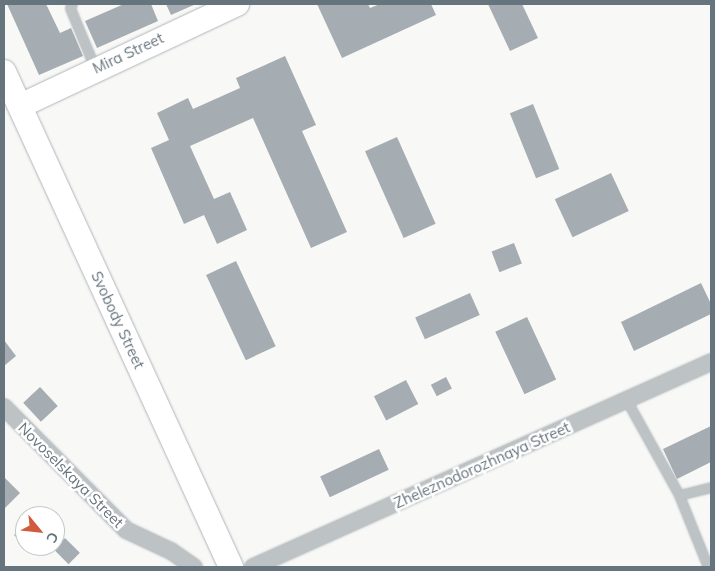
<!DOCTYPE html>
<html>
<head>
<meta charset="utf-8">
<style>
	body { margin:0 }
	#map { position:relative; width:715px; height:571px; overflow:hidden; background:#f8f8f6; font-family:Mulish,sans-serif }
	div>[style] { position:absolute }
	.building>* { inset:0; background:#a5adb2; transform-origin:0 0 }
	.roads { filter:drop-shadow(0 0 1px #b0b6ba) drop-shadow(0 0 1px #b0b6ba) }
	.lane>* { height:9px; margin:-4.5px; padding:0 4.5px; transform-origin:4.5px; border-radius:4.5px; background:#bdc2c5 }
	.street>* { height:16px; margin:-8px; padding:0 8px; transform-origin:8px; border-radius:8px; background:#bdc2c5 }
	.secondary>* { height:24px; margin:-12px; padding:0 12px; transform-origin:12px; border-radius:12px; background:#fff }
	span { translate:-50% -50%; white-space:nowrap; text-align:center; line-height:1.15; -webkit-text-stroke:5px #fff; paint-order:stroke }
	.street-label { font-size:15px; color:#66747d }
	.frame { position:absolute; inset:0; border:5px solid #66747d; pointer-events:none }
	.north { position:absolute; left:15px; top:506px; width:50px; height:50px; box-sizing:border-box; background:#fff; border:1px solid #c2c7cb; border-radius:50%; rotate:118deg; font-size:14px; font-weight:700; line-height:20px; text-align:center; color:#66747d }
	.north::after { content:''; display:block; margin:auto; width:18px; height:22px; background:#d05b3e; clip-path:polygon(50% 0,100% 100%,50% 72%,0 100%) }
</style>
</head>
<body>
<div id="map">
	<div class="building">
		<i style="clip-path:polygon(7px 4px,46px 4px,60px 33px,71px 28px,83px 56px,39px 75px)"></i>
		<i style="clip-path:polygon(124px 4px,151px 4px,158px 21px,97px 48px,85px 21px)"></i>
		<i style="clip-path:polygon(166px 4px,196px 4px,171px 15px)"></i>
		<i style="clip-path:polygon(317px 4px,368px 4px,370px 8px,380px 4px,431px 4px,436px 15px,342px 58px)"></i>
		<i style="clip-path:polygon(488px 4px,522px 4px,538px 38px,510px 51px)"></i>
		<i style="clip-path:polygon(285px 56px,316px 125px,302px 131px,347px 232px,311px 248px,253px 118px,190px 146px,214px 199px,230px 192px,247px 230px,217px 244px,204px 215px,184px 224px,151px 148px,169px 140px,157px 113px,188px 98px,193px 109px,240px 88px,236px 78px)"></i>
		<i style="left:533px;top:104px;width:70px;height:25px;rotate:68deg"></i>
		<i style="left:397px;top:137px;width:95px;height:35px;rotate:66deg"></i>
		<i style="left:611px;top:173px;width:42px;height:62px;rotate:65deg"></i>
		<i style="left:514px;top:243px;width:22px;height:24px;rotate:69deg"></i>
		<i style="left:236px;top:261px;width:94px;height:33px;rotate:65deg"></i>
		<i style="clip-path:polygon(701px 283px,711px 304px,711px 314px,634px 351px,621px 322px)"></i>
		<i style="left:470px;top:293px;width:24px;height:60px;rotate:66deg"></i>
		<i style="left:527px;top:317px;width:69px;height:35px;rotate:65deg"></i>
		<i style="clip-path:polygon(4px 340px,16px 356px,4px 366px)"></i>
		<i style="left:446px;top:377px;width:13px;height:17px;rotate:63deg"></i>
		<i style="left:406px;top:380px;width:27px;height:36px;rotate:63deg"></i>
		<i style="left:40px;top:387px;width:26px;height:23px;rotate:47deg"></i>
		<i style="clip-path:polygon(711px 426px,711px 462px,677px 479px,663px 449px)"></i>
		<i style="left:379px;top:449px;width:23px;height:65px;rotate:65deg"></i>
		<i style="clip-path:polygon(4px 477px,20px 493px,4px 509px)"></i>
		<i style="clip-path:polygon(25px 525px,25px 546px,14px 535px)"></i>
		<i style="left:65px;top:538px;width:21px;height:16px;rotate:45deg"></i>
		<i style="clip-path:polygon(25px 546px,41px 546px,33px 554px)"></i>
	</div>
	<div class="roads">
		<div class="lane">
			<i style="left:72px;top:4px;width:4px;rotate:117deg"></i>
			<i style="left:70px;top:8px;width:65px;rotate:67.4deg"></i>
			<i style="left:627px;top:401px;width:107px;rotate:61deg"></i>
			<i style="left:679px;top:495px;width:78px;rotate:68.1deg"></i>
			<i style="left:679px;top:495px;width:33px;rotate:-14deg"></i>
		</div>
		<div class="street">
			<i style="left:4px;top:407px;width:173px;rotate:45.2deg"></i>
			<i style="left:126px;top:530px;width:50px;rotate:25deg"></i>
			<i style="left:171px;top:551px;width:28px;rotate:35deg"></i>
			<i style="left:253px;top:567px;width:502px;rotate:-24.11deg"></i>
		</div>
		<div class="secondary">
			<i style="left:4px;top:72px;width:545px;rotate:65.36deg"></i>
			<i style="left:20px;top:106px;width:240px;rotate:-25.2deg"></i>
		</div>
	</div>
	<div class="street-label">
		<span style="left:128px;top:53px;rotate:-25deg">Mira Street</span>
		<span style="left:118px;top:320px;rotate:65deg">Svobody Street</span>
		<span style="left:482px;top:465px;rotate:-24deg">Zheleznodorozhnaya Street</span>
		<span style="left:71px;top:475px;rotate:45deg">Novoselskaya Street</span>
	</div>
	<div class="frame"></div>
	<div class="north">С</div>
</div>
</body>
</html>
